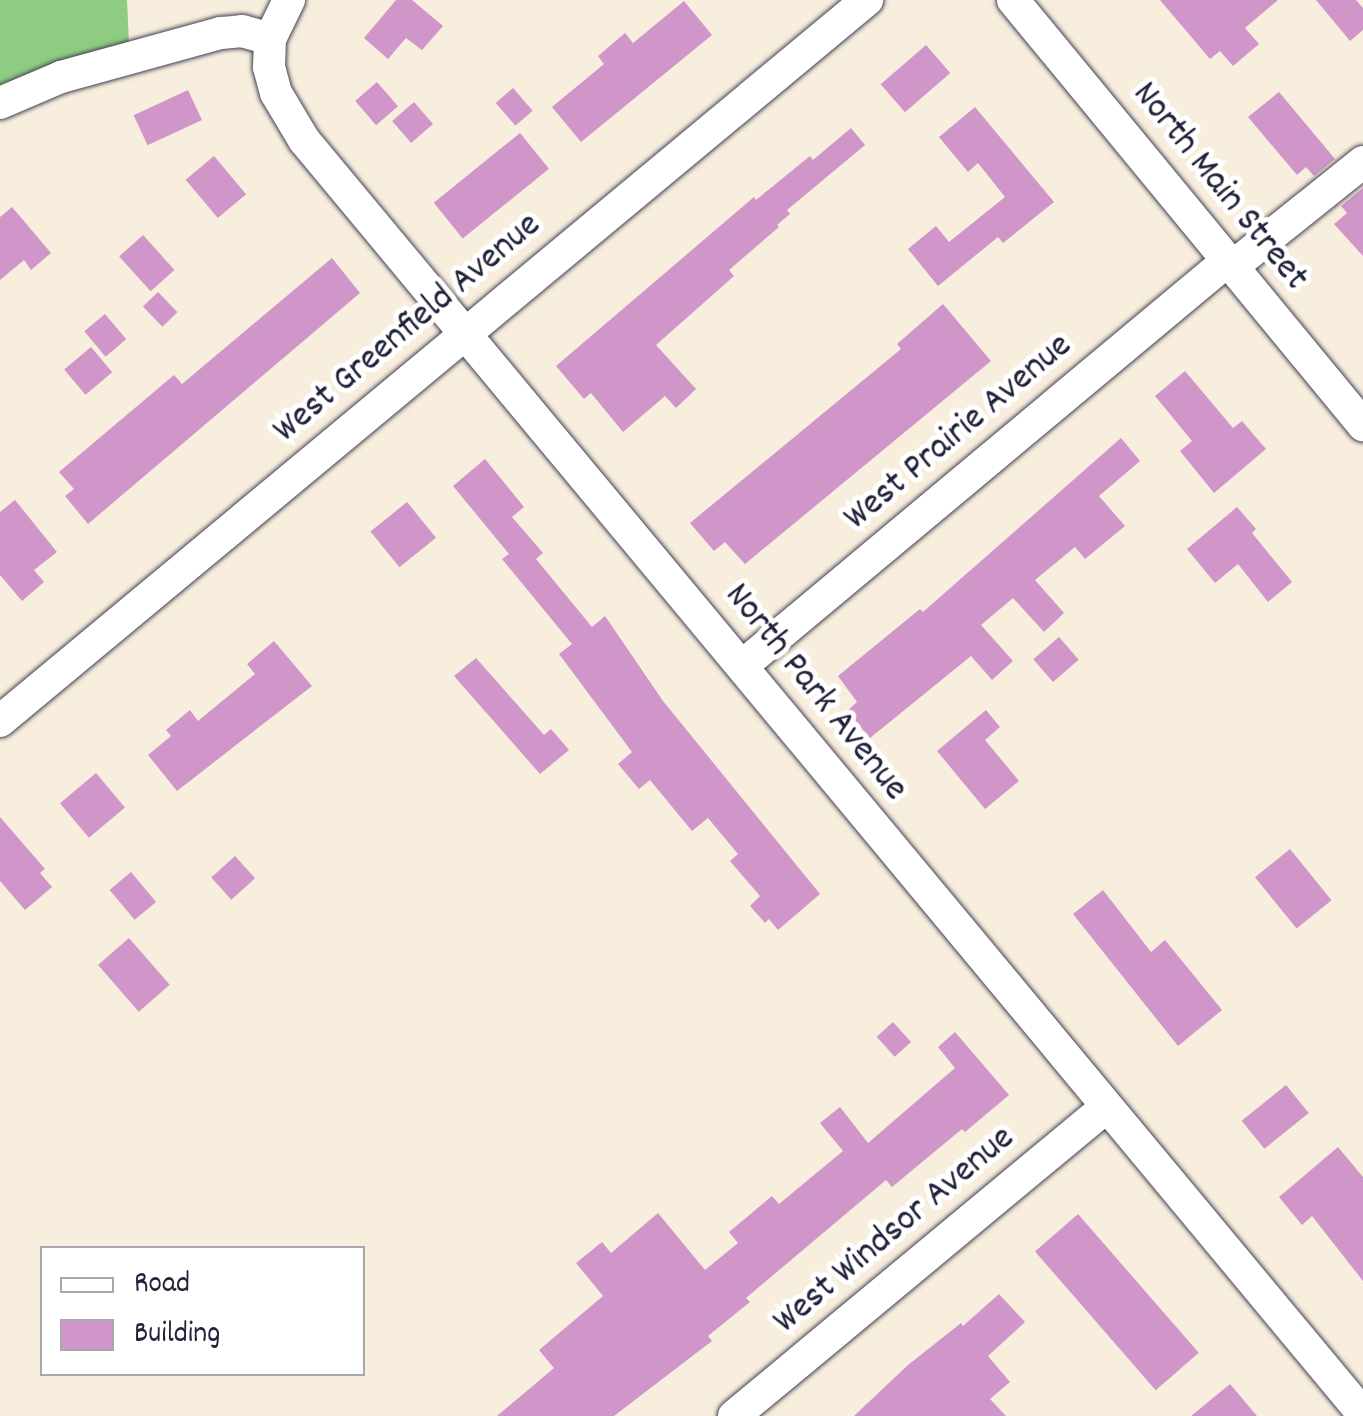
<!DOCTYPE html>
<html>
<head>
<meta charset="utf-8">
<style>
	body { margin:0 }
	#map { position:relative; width:1363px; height:1416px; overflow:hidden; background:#f8eede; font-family:Dekko,sans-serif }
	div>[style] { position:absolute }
	.green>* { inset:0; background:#8fcc82 }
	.building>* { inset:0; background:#d095c9; transform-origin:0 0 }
	.roads { filter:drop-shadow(0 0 2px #424153) drop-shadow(0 0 2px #424153) }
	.minor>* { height:32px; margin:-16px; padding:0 16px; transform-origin:16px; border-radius:16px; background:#fff }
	span { translate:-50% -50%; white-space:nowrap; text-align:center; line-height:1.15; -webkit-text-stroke:10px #fff; paint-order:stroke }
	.street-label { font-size:38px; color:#22223b }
	.legend { position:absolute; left:40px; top:1246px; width:325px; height:130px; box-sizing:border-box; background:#fff; border:2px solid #a7a7b1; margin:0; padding:12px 18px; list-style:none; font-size:30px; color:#22223b }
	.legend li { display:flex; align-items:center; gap:20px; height:50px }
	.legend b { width:50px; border:2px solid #a7a7b1 }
</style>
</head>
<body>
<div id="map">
	<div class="green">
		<i style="clip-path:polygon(0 0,127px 0,129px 43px,56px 64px,0 86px)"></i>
	</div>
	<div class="building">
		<i style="clip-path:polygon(396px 0,412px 0,443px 26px,422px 50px,406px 38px,388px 59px,364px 38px)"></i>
		<i style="clip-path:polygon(1160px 0,1278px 0,1245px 28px,1259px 44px,1233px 66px,1220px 51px,1210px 59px)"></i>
		<i style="clip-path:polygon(1316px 0,1356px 0,1363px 8px,1363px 30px,1350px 41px)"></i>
		<i style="clip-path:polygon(684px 1px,712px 35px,581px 142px,552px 107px,604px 64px,598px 56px,625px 33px,633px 43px)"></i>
		<i style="left:926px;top:45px;width:37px;height:60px;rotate:49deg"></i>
		<i style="left:377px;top:82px;width:32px;height:29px;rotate:49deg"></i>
		<i style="left:513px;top:88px;width:30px;height:23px;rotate:49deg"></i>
		<i style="left:188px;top:90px;width:33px;height:60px;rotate:65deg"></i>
		<i style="clip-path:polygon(1279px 92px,1335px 159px,1314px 176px,1306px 167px,1297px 175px,1248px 117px)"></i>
		<i style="left:414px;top:102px;width:29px;height:29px;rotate:49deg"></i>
		<i style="clip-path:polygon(975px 107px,1054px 202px,1003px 243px,998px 237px,938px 286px,908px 249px,936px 226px,949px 242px,1005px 197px,978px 163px,968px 172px,939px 137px)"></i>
		<i style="clip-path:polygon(851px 128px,865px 145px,787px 210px,790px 214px,777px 225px,779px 227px,729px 270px,734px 276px,656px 345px,696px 389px,676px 408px,665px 396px,623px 432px,591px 393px,584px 399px,556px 366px,754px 197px,756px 200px,810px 156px,813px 160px)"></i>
		<i style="left:520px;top:133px;width:46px;height:111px;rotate:51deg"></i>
		<i style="left:214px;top:156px;width:50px;height:37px;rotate:50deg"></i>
		<i style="clip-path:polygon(1363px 188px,1363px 256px,1334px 224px,1347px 213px,1341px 206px)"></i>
		<i style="clip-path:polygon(12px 207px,51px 253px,31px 270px,24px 260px,0 280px,0 217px)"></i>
		<i style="left:143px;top:235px;width:47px;height:32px;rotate:48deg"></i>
		<i style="clip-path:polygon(332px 258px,360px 293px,88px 524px,65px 496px,74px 489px,59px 472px,174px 375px,182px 384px)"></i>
		<i style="left:158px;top:292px;width:28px;height:21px;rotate:46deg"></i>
		<i style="clip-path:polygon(943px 304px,991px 361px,745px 564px,725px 542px,714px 551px,690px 523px,901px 349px,897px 344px)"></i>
		<i style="left:105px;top:314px;width:33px;height:27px;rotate:50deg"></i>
		<i style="left:91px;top:347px;width:33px;height:35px;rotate:50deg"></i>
		<i style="clip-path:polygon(1185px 371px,1233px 428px,1242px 421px,1266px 449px,1214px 493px,1180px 451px,1192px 441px,1155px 396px)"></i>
		<i style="clip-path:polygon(1121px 438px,1140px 461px,1099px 496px,1125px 526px,1085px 559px,1075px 547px,1035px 580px,1064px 613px,1044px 632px,1013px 598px,981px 625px,1013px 661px,992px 680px,971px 656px,870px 738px,847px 711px,857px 702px,838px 676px,920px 609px,923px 612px)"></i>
		<i style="clip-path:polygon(485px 459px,524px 507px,512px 517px,543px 553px,536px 559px,592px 627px,605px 616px,663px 701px,820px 894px,778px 930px,769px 919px,765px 923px,750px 906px,760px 896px,730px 861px,738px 854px,708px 818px,692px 831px,650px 780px,639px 789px,618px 764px,632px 752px,559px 654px,572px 644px,502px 559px,509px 554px,453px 486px)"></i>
		<i style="clip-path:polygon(15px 500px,57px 552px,34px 570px,44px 582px,22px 601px,0 575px,0 512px)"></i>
		<i style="left:407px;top:502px;width:46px;height:47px;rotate:51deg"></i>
		<i style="clip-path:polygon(1237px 507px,1256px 529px,1252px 533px,1292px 582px,1268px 602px,1238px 564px,1215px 583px,1187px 549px)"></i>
		<i style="left:1059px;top:637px;width:30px;height:34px;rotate:49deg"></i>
		<i style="clip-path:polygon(274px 641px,312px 686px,177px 791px,148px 755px,171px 736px,166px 730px,190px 710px,198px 721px,255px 674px,247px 664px)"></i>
		<i style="clip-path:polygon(476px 658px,544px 735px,551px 729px,569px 750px,540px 774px,454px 676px)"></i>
		<i style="clip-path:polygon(986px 710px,1000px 727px,985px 740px,1019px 781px,985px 809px,937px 751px)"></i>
		<i style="left:96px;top:773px;width:45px;height:47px;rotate:50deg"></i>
		<i style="clip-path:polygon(0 817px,45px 869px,40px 873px,52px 887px,25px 910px,0 881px)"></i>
		<i style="left:1290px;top:849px;width:66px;height:45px;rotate:51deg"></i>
		<i style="left:235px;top:856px;width:30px;height:32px;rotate:48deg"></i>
		<i style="left:131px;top:872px;width:39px;height:28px;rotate:50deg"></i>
		<i style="clip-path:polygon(1103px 890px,1151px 952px,1165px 940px,1222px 1010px,1178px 1046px,1073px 914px)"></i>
		<i style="left:129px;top:938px;width:62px;height:41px;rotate:49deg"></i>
		<i style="left:893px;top:1022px;width:27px;height:22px;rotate:48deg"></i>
		<i style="clip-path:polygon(955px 1032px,1009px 1095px,965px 1132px,962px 1129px,892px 1187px,886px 1180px,746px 1298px,750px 1302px,708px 1336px,712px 1341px,614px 1416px,497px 1416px,554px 1368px,539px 1350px,603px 1296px,576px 1263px,602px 1242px,611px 1253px,658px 1213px,705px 1270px,738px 1243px,729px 1232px,772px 1196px,779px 1204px,843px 1151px,820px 1123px,840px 1107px,868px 1143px,955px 1068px,938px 1047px)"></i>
		<i style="left:1286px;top:1085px;width:36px;height:57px;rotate:51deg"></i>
		<i style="clip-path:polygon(1338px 1147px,1363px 1177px,1363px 1281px,1312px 1216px,1302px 1225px,1279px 1197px)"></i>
		<i style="left:1078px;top:1214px;width:184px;height:57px;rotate:49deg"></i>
		<i style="clip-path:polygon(999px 1294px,1025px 1322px,988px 1356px,1010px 1382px,990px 1399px,1006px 1416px,854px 1416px,908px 1365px,961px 1323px,963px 1326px)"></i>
		<i style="clip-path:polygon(1230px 1384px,1257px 1416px,1191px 1416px)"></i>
	</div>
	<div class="roads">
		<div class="minor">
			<i style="left:289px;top:0;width:43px;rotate:116deg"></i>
			<i style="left:270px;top:39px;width:28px;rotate:92deg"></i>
			<i style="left:269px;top:67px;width:27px;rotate:75deg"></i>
			<i style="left:276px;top:93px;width:55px;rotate:59.2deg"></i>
			<i style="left:304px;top:140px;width:1657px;rotate:50.27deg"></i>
			<i style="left:1013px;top:0;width:551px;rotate:50.53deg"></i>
			<i style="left:0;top:103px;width:66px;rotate:-23.1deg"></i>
			<i style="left:61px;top:77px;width:166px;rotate:-15.4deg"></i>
			<i style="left:221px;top:33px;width:21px;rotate:-5deg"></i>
			<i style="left:242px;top:31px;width:29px;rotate:16deg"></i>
			<i style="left:1232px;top:267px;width:168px;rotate:-38.7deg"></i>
			<i style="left:742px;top:666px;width:632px;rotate:-39.86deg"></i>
			<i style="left:0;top:721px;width:1128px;rotate:-39.75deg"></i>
			<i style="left:734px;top:1416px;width:484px;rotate:-39.7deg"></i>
		</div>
	</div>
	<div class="street-label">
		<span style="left:1219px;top:187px;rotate:51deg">North Main Street</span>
		<span style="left:408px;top:329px;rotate:-40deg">West Greenfield Avenue</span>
		<span style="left:959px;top:433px;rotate:-40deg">West Prairie Avenue</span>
		<span style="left:815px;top:693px;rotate:51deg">North Park Avenue</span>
		<span style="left:895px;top:1231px;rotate:-40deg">West Windsor Avenue</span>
	</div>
	<ul class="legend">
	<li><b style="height:12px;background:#fff"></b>Road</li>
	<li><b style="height:28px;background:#d095c9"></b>Building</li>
	</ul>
</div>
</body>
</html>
